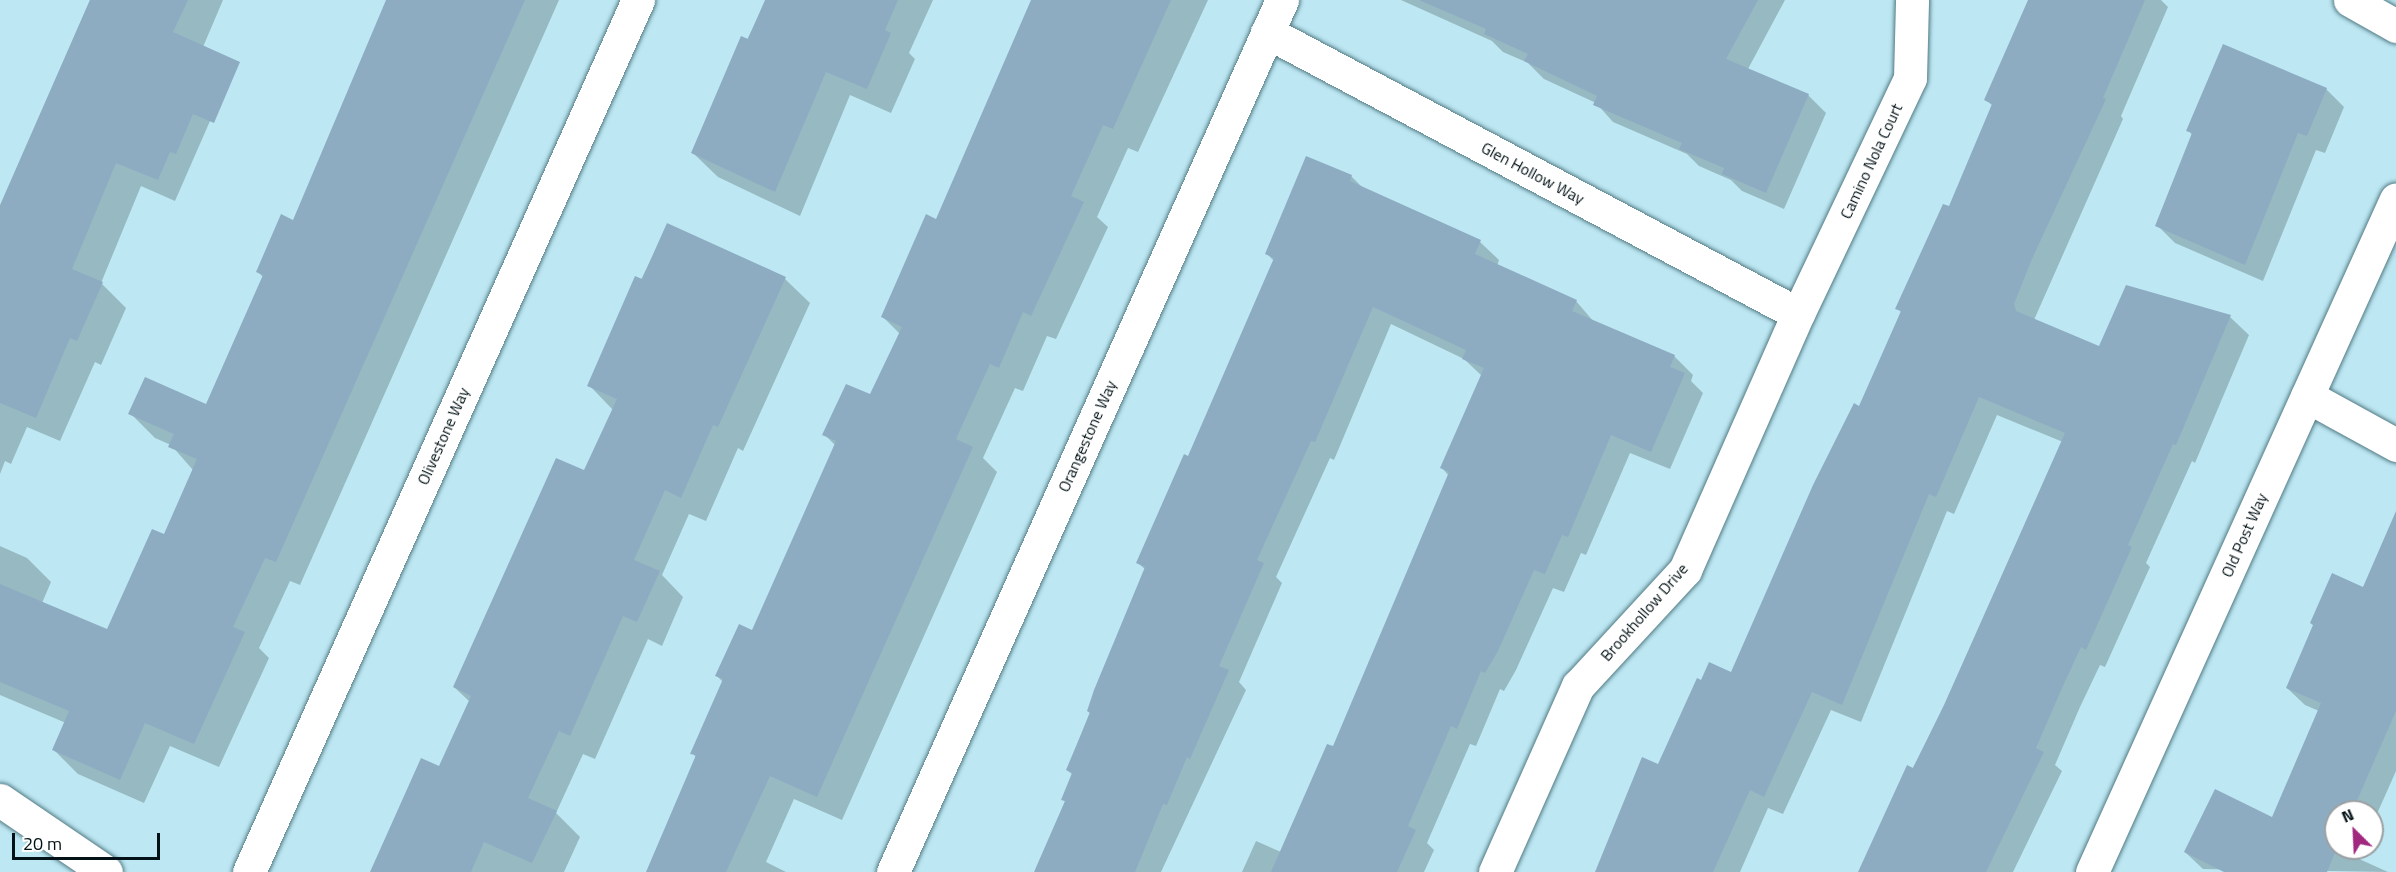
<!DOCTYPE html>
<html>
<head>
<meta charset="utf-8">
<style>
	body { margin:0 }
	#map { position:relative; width:2396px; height:872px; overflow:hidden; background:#bde8f3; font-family:"Titillium Web",sans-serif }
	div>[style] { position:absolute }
	.shadow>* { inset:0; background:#0003 }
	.building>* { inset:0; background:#8dacc2 }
	.roads { filter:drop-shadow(0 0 2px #527a84) drop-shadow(0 0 2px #527a84) }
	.street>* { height:33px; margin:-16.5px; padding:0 16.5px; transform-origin:16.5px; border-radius:16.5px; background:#fff }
	.primary>* { height:33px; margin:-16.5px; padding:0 16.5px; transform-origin:16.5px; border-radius:16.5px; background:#fff }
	span { translate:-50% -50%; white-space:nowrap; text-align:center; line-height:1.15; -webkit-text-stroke:6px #fff; paint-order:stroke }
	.street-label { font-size:16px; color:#031216 }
	.north { position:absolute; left:2324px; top:800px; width:60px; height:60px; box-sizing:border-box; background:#fff; border:2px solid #9aa0a2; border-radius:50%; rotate:336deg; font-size:16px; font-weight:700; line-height:24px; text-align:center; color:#031216 }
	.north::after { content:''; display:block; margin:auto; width:21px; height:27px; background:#a1287f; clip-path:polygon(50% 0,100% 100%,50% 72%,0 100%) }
	.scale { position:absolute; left:12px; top:833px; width:148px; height:27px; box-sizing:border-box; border:3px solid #031216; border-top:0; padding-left:8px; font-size:18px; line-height:21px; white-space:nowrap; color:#031216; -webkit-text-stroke:4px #fff; paint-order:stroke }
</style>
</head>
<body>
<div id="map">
	<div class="shadow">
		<i style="clip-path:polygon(90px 0,223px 0,203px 47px,231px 73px,175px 201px,141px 186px,101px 283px,126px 308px,101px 365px,95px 362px,60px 441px,27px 427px,11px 464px,5px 461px,0 474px,0 205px)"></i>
		<i style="clip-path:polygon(388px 0,559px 0,300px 585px,290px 581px,259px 648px,269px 658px,219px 767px,170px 746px,144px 803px,78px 774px,54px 750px,66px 723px,0 695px,0 546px,27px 558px,51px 582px,42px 603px,107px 631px,165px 536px,193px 470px,171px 445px,155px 438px,130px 413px,207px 405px,264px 278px,258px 272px,294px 222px)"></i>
		<i style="clip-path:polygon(766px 0,933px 0,909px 53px,915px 59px,891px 113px,850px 95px,800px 216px,718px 177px,693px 153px)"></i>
		<i style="clip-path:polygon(1047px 0,1208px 0,1138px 152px,1128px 148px,1097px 217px,1108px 227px,1056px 339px,1047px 336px,1023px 391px,1015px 388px,983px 458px,997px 472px,842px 820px,794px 799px,766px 862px,786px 872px,647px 872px,697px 758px,692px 753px,723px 682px,717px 676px,753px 632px,836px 446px,824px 434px,871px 396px,900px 334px,883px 317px,937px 220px)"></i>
		<i style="clip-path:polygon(1401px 0,1785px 0,1748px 69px,1808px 95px,1826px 113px,1784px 209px,1742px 191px,1731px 180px,1699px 166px,1687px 154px,1613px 122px,1596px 103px,1544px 79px,1528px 63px,1503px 52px,1492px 41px)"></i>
		<i style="clip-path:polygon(2030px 0,2161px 0,2168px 7px,2121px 116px,2123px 119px,2034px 320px,2100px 348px,2230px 317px,2249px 335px,2195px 463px,2192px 461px,2146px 563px,2150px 567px,2105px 667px,2100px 665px,2080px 707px,2055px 765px,2062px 771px,2013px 872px,1859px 872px,1945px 706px,2063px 442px,1997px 415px,1954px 514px,1947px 511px,1861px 722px,1831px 710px,1783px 814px,1768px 808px,1740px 872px,1596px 872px,1659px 766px,1701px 682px,1732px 674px,1860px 408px,1902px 313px,1897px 308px,1950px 208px,1993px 106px,1986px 100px)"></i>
		<i style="clip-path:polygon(2326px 89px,2344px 107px,2325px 153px,2316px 150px,2263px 281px,2175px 243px,2157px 225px,2193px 136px,2188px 130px)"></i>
		<i style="clip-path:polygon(1351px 176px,1364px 189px,1480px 242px,1499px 260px,1497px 266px,1576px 301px,1594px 322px,1674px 356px,1693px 375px,1691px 381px,1703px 393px,1670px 469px,1630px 453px,1586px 555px,1581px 553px,1564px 592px,1553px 588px,1516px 670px,1504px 691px,1500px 689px,1476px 746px,1470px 744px,1427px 843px,1434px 850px,1424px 872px,1242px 872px,1256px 841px,1281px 852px,1333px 748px,1449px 476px,1442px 468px,1482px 376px,1464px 359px,1391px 324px,1334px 460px,1330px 458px,1276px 577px,1282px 583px,1239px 682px,1246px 690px,1161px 872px,1036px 872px,1066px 803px,1063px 799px,1073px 775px,1067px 770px,1146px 570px,1138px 563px,1189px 459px,1274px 261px,1267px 254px)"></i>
		<i style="clip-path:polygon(668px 225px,785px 279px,810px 303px,743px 451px,738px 448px,706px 521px,689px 514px,662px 575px,683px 597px,662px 646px,648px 639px,595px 759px,583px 754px,556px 813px,580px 837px,564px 872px,379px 872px,440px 768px,470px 702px,454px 687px,585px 472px,613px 410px,589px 385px)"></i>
		<i style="clip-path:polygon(2396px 543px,2396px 771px,2372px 825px,2372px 812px,2336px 812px,2336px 848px,2362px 848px,2357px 858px,2388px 872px,2203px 869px,2185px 852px,2273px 819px,2319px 711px,2305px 705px,2287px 688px)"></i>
	</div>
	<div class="building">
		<i style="clip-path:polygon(90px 0,188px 0,173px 32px,240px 62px,214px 123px,193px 114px,176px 154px,170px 152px,158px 180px,116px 163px,72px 269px,103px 282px,77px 341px,70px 338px,36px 418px,0 403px,0 206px)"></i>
		<i style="clip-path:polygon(386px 0,525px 0,276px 562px,265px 558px,233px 627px,245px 632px,194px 744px,145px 723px,120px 780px,52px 750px,69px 711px,0 682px,0 584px,107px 629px,152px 529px,164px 534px,197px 459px,168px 447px,174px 434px,128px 414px,145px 377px,206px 404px,263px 275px,256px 272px,281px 214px,293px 220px)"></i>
		<i style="clip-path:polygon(765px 0,898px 0,885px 30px,891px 33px,867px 89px,826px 72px,775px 192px,691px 153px,741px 36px,748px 39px)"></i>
		<i style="clip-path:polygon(1031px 0,1171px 0,1113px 129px,1103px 125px,1071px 196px,1084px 202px,1031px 316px,1023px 312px,999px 368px,990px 364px,956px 439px,973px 447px,817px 797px,770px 776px,726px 872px,646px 872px,696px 755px,690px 754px,723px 679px,715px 676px,739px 624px,752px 630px,836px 441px,822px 435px,846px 384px,870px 394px,902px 327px,881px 317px,926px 214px,936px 219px)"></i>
		<i style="clip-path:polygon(1419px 0,1758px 0,1726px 59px,1809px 94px,1766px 193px,1722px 174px,1724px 168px,1679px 149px,1682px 143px,1593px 105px,1597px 96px,1524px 61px,1528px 54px,1484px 34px,1486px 29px)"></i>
		<i style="clip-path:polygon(2028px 0,2145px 0,2103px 98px,2106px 99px,2032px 259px,2014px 304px,2016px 311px,2099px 346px,2126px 285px,2231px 315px,2176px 445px,2173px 444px,2128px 545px,2132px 547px,2086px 650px,2081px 647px,2062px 688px,2036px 748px,2044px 752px,1986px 872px,1858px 872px,1907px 765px,1913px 768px,1944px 705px,2065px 433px,1979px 397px,1936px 497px,1929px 494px,1842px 705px,1812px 692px,1764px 797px,1750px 790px,1713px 872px,1595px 872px,1642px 757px,1658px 764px,1697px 678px,1701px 680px,1709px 662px,1731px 672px,1813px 485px,1854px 403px,1859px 406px,1901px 311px,1895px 309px,1943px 204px,1949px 206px,1992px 104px,1984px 100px)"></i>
		<i style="clip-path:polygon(2223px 44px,2327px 88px,2307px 136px,2298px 133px,2245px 265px,2155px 226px,2192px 133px,2186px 131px)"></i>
		<i style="clip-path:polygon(1306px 156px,1352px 175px,1350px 181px,1481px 240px,1475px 254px,1577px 300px,1572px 311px,1675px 355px,1670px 367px,1685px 373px,1651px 452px,1611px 435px,1568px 537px,1562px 535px,1545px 574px,1534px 570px,1498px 651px,1485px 673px,1481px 671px,1457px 729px,1451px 726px,1408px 826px,1416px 830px,1397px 872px,1271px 872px,1327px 744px,1333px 746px,1449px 472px,1440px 468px,1484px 368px,1462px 359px,1466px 350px,1373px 307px,1315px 442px,1311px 441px,1257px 560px,1264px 563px,1219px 666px,1229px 670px,1190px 759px,1187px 757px,1167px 805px,1163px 804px,1135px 872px,1034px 872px,1065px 801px,1061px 800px,1072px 773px,1066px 770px,1090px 713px,1087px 711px,1094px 690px,1145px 567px,1136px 563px,1184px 454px,1188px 456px,1274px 258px,1265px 254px)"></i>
		<i style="clip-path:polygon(667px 223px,786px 277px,718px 427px,713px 425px,681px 498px,665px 490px,634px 560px,660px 571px,637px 622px,623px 616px,570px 736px,559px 731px,528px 798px,557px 811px,532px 863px,484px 842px,471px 872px,370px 872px,421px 758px,439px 766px,471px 696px,453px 687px,556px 458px,584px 470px,617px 399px,587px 386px,635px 276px,642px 279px)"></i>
		<i style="clip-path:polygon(2396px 511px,2396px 711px,2352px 812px,2336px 812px,2337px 848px,2327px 872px,2224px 872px,2184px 852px,2215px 789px,2272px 817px,2321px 703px,2286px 688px,2313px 625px,2310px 623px,2332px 573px,2363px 587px)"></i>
	</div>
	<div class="roads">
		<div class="street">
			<i style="left:1267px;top:32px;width:601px;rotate:27.97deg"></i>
			<i style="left:2307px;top:396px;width:102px;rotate:28.8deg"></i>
			<i style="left:0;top:800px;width:128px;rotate:34.2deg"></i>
			<i style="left:249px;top:872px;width:955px;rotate:-65.96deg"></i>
			<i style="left:893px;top:872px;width:955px;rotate:-65.96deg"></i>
			<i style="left:1495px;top:872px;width:204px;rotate:-66deg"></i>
			<i style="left:1578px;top:686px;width:158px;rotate:-47.3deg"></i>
			<i style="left:1685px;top:570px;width:280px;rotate:-66.2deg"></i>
			<i style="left:1798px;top:314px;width:261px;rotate:-64.6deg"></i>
			<i style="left:1910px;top:78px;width:78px;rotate:-88.5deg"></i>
			<i style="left:2092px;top:872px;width:738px;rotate:-65.69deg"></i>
		</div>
		<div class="primary">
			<i style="left:2350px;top:0;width:53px;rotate:29.5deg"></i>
		</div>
	</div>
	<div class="street-label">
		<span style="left:1871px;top:161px;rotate:-65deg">Camino Nola Court</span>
		<span style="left:1533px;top:173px;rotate:28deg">Glen Hollow Way</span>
		<span style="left:443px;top:436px;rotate:-66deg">Olivestone Way</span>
		<span style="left:1087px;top:436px;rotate:-66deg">Orangestone Way</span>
		<span style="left:2244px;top:535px;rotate:-66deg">Old Post Way</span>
		<span style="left:1644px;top:612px;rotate:-49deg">Brookhollow Drive</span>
	</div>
	<div class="north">N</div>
	<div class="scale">20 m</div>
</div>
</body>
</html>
